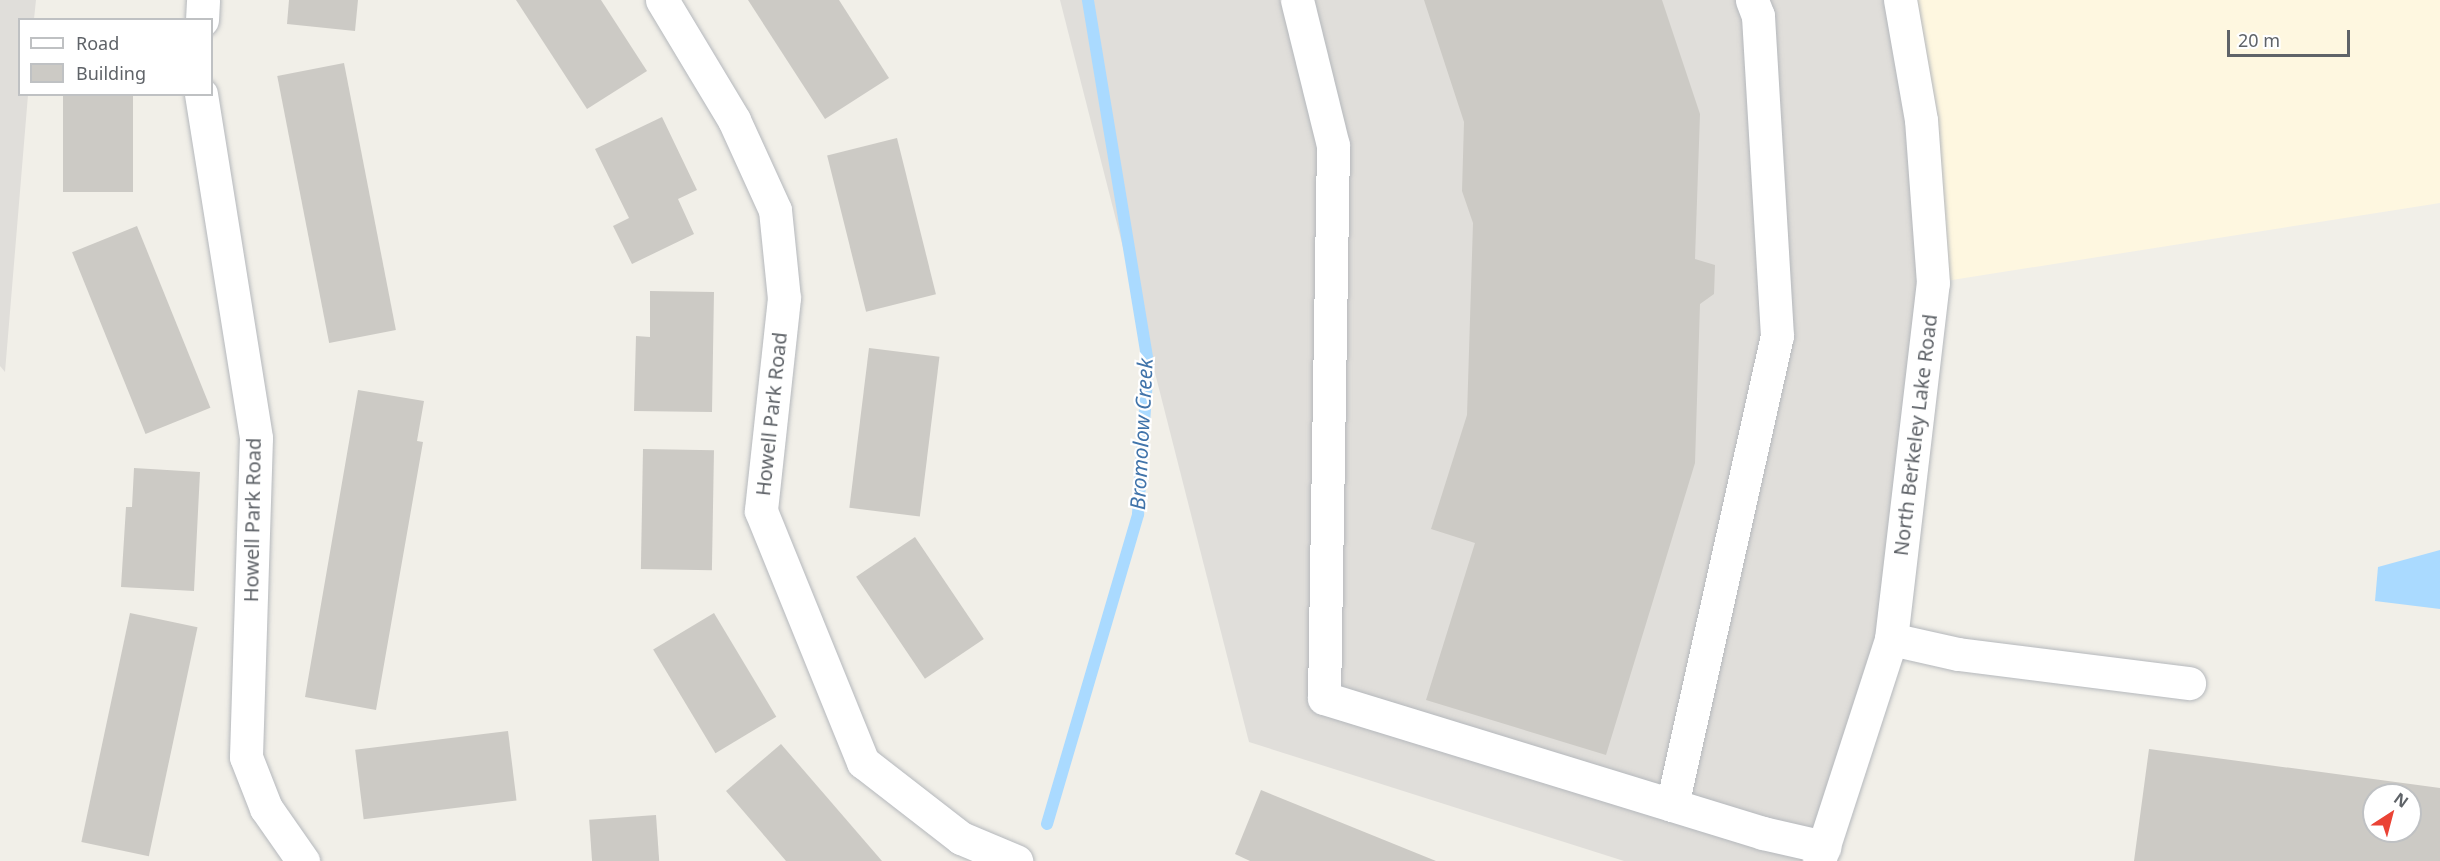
<!DOCTYPE html>
<html>
<head>
<meta charset="utf-8">
<style>
	body { margin:0 }
	#map { position:relative; width:2440px; height:861px; overflow:hidden; background:#f1efe8; font-family:"Noto Sans",sans-serif }
	div>[style] { position:absolute }
	.commercial>* { inset:0; background:#fef7e0 }
	.industrial>* { inset:0; background:#e0deda }
	.water>* { inset:0; background:#aadaff }
	.stream>* { height:12px; margin:-6px; padding:0 6px; transform-origin:6px; border-radius:6px; background:#aadaff }
	.building>* { inset:0; background:#cccac5; transform-origin:0 0 }
	.roads { filter:drop-shadow(0 0 2px #b5b8bc) drop-shadow(0 0 2px #b5b8bc) }
	.minor>* { height:33px; margin:-16.5px; padding:0 16.5px; transform-origin:16.5px; border-radius:16.5px; background:#fff }
	span { translate:-50% -50%; white-space:nowrap; text-align:center; line-height:1.15; -webkit-text-stroke:4.5px #fff; paint-order:stroke }
	.street-label { font-size:20px; color:#5f6368 }
	.water-label { font-size:21px; color:#4174aa; font-style:italic }
	.legend { position:absolute; left:18px; top:18px; width:195px; height:78px; box-sizing:border-box; background:#fff; border:2px solid #bfc1c3; margin:0; padding:8px 10px; list-style:none; font-size:18px; color:#5f6368 }
	.legend li { display:flex; align-items:center; gap:12px; height:30px }
	.legend b { width:30px; border:2px solid #bfc1c3 }
	.north { position:absolute; left:2362px; top:783px; width:60px; height:60px; box-sizing:border-box; background:#fff; border:2px solid #bfc1c3; border-radius:50%; rotate:36deg; font-size:16px; font-weight:700; line-height:24px; text-align:center; color:#5f6368 }
	.north::after { content:''; display:block; margin:auto; width:21px; height:27px; background:#ea4335; clip-path:polygon(50% 0,100% 100%,50% 72%,0 100%) }
	.scale { position:absolute; left:2227px; top:30px; width:123px; height:27px; box-sizing:border-box; border:3px solid #5f6368; border-top:0; padding-left:8px; font-size:18px; line-height:21px; white-space:nowrap; color:#5f6368; -webkit-text-stroke:4px #fff; paint-order:stroke }
</style>
</head>
<body>
<div id="map">
	<div class="commercial">
		<i style="clip-path:polygon(1900px 0,2440px 0,2440px 203px,1933px 283px)"></i>
	</div>
	<div class="industrial">
		<i style="clip-path:polygon(0 0,36px 0,34px 19px,20px 20px,20px 94px,28px 95px,5px 372px,0 366px)"></i>
		<i style="clip-path:polygon(1060px 0,1900px 0,1933px 283px,1891px 639px,1819px 861px,1624px 861px,1249px 742px)"></i>
	</div>
	<div class="water">
		<i style="clip-path:polygon(2440px 550px,2440px 609px,2375px 601px,2378px 567px)"></i>
	</div>
	<div class="stream">
		<i style="left:1047px;top:824px;width:323px;rotate:-73.6deg"></i>
		<i style="left:1138px;top:514px;width:151px;rotate:-86.2deg"></i>
		<i style="left:1148px;top:363px;width:368px;rotate:-99.4deg"></i>
	</div>
	<div class="building">
		<i style="clip-path:polygon(289px 0,358px 0,355px 31px,287px 24px)"></i>
		<i style="clip-path:polygon(516px 0,601px 0,647px 71px,587px 109px)"></i>
		<i style="clip-path:polygon(748px 0,839px 0,889px 78px,825px 119px)"></i>
		<i style="clip-path:polygon(1424px 0,1662px 0,1700px 114px,1695px 259px,1715px 265px,1714px 294px,1700px 304px,1695px 463px,1606px 755px,1426px 700px,1475px 543px,1431px 529px,1467px 415px,1473px 223px,1462px 191px,1464px 122px)"></i>
		<i style="left:344px;top:63px;width:272px;height:68px;rotate:79deg"></i>
		<i style="left:63px;top:94px;width:70px;height:98px"></i>
		<i style="clip-path:polygon(662px 117px,697px 190px,678px 199px,694px 234px,632px 264px,613px 226px,629px 218px,595px 149px)"></i>
		<i style="left:897px;top:138px;width:161px;height:72px;rotate:76deg"></i>
		<i style="left:137px;top:226px;width:196px;height:70px;rotate:68deg"></i>
		<i style="clip-path:polygon(650px 291px,714px 292px,712px 412px,634px 411px,636px 336px,650px 337px)"></i>
		<i style="left:869px;top:348px;width:71px;height:161px;rotate:7deg"></i>
		<i style="clip-path:polygon(358px 390px,424px 401px,417px 441px,423px 442px,376px 710px,305px 697px)"></i>
		<i style="left:643px;top:449px;width:71px;height:120px;rotate:1deg"></i>
		<i style="clip-path:polygon(134px 468px,200px 472px,194px 591px,121px 587px,126px 507px,132px 507px)"></i>
		<i style="left:915px;top:537px;width:123px;height:71px;rotate:56deg"></i>
		<i style="left:130px;top:613px;width:69px;height:234px;rotate:12deg"></i>
		<i style="left:714px;top:613px;width:121px;height:71px;rotate:59deg"></i>
		<i style="left:508px;top:731px;width:70px;height:154px;rotate:83deg"></i>
		<i style="clip-path:polygon(781px 744px,882px 861px,786px 861px,726px 791px)"></i>
		<i style="clip-path:polygon(evenodd,2149px 749px,2440px 788px,2440px 861px,2134px 861px,2149px 749px,2374px 795px,2410px 795px,2410px 831px,2374px 831px,2374px 795px)"></i>
		<i style="clip-path:polygon(1261px 790px,1436px 861px,1250px 861px,1235px 854px)"></i>
		<i style="left:656px;top:815px;width:46px;height:67px;rotate:86deg"></i>
	</div>
	<div class="roads">
		<div class="minor">
			<i style="left:662px;top:0;width:140px;rotate:59deg"></i>
			<i style="left:734px;top:120px;width:99px;rotate:65.5deg"></i>
			<i style="left:775px;top:210px;width:88px;rotate:84.2deg"></i>
			<i style="left:784px;top:298px;width:214px;rotate:96.2deg"></i>
			<i style="left:761px;top:511px;width:271px;rotate:67.9deg"></i>
			<i style="left:863px;top:762px;width:124px;rotate:37.8deg"></i>
			<i style="left:961px;top:838px;width:60px;rotate:22.7deg"></i>
			<i style="left:1297px;top:0;width:149px;rotate:76.1deg"></i>
			<i style="left:1333px;top:145px;width:553px;rotate:90.93deg"></i>
			<i style="left:1324px;top:698px;width:459px;rotate:17.1deg"></i>
			<i style="left:1763px;top:833px;width:63px;rotate:12.9deg"></i>
			<i style="left:202px;top:20px;width:20px;rotate:-87deg"></i>
			<i style="left:201px;top:94px;width:348px;rotate:80.9deg"></i>
			<i style="left:256px;top:438px;width:319px;rotate:91.8deg"></i>
			<i style="left:246px;top:757px;width:55px;rotate:68.6deg"></i>
			<i style="left:266px;top:808px;width:65px;rotate:55.1deg"></i>
			<i style="left:1891px;top:639px;width:69px;rotate:12.6deg"></i>
			<i style="left:1958px;top:654px;width:233px;rotate:7.2deg"></i>
			<i style="left:1672px;top:805px;width:481px;rotate:-77.4deg"></i>
			<i style="left:1777px;top:336px;width:321px;rotate:-93.4deg"></i>
			<i style="left:1758px;top:16px;width:17px;rotate:-111deg"></i>
			<i style="left:1819px;top:861px;width:233px;rotate:-72deg"></i>
			<i style="left:1891px;top:639px;width:358px;rotate:-83.3deg"></i>
			<i style="left:1933px;top:283px;width:163px;rotate:-94.2deg"></i>
			<i style="left:1921px;top:120px;width:122px;rotate:-99.9deg"></i>
		</div>
	</div>
	<div class="street-label">
		<span style="left:771px;top:414px;rotate:-84deg">Howell Park Road</span>
		<span style="left:1915px;top:435px;rotate:-83deg">North Berkeley Lake Road</span>
		<span style="left:252px;top:520px;rotate:-89deg">Howell Park Road</span>
	</div>
	<div class="water-label">
		<span style="left:1141px;top:434px;rotate:-87deg">Bromolow Creek</span>
	</div>
	<ul class="legend">
	<li><b style="height:8px;background:#fff"></b>Road</li>
	<li><b style="height:16px;background:#cccac5"></b>Building</li>
	</ul>
	<div class="north">N</div>
	<div class="scale">20 m</div>
</div>
</body>
</html>
